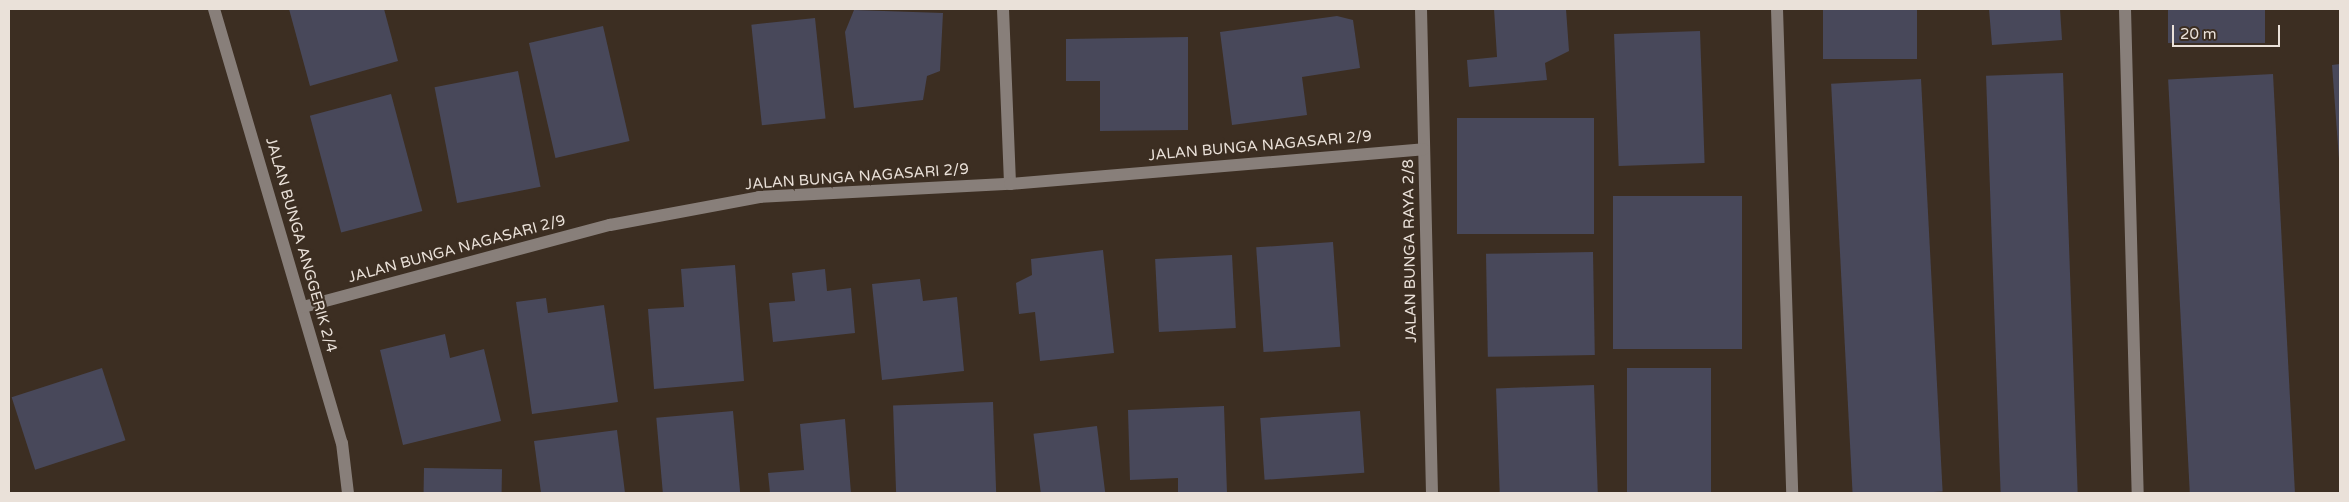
<!DOCTYPE html>
<html>
<head>
<meta charset="utf-8">
<style>
	body { margin:0 }
	#map { position:relative; width:2349px; height:502px; overflow:hidden; background:#3c2e22; font-family:"Varela Round",sans-serif }
	div>[style] { position:absolute }
	.building>* { inset:0; background:#48485a; transform-origin:0 0 }
	.minor>* { height:12px; margin:-6px; padding:0 6px; transform-origin:6px; border-radius:6px; background:#887f7a }
	span { translate:-50% -50%; white-space:nowrap; text-align:center; line-height:1.15; -webkit-text-stroke:4.5px #3c2e22; paint-order:stroke }
	.street-label { font-size:15px; color:#eae1d9 }
	.frame { position:absolute; inset:0; border:10px solid #eae1d9; pointer-events:none }
	.scale { position:absolute; left:2172px; top:25px; width:108px; height:22px; box-sizing:border-box; border:2px solid #eae1d9; border-top:0; padding-left:6px; font-size:15px; line-height:18px; white-space:nowrap; color:#eae1d9; -webkit-text-stroke:4px #3c2e22; paint-order:stroke }
</style>
</head>
<body>
<div id="map">
	<div class="building">
		<i style="clip-path:polygon(289px 9px,384px 9px,398px 61px,310px 86px)"></i>
		<i style="clip-path:polygon(1494px 9px,1566px 9px,1569px 51px,1545px 63px,1547px 80px,1469px 87px,1467px 60px,1497px 57px)"></i>
		<i style="left:1823px;top:9px;width:94px;height:50px"></i>
		<i style="clip-path:polygon(1989px 9px,2060px 9px,2062px 40px,1992px 45px)"></i>
		<i style="left:2168px;top:9px;width:97px;height:34px"></i>
		<i style="clip-path:polygon(854px 10px,943px 13px,940px 71px,927px 76px,923px 100px,854px 108px,845px 32px)"></i>
		<i style="clip-path:polygon(1337px 16px,1353px 20px,1360px 68px,1302px 77px,1307px 115px,1232px 125px,1220px 32px)"></i>
		<i style="left:815px;top:18px;width:101px;height:64px;rotate:84deg"></i>
		<i style="left:603px;top:26px;width:118px;height:76px;rotate:77deg"></i>
		<i style="left:1700px;top:31px;width:132px;height:86px;rotate:88deg"></i>
		<i style="clip-path:polygon(1188px 37px,1188px 130px,1100px 131px,1100px 81px,1066px 81px,1066px 39px)"></i>
		<i style="clip-path:polygon(2340px 64px,2340px 159px,2339px 159px,2332px 65px)"></i>
		<i style="left:518px;top:71px;width:118px;height:85px;rotate:79deg"></i>
		<i style="left:2063px;top:73px;width:420px;height:77px;rotate:88deg"></i>
		<i style="left:2273px;top:74px;width:420px;height:105px;rotate:87deg"></i>
		<i style="left:1921px;top:79px;width:413px;height:90px;rotate:87deg"></i>
		<i style="left:391px;top:94px;width:121px;height:84px;rotate:75deg"></i>
		<i style="left:1457px;top:118px;width:137px;height:116px"></i>
		<i style="left:1613px;top:196px;width:129px;height:153px"></i>
		<i style="left:1333px;top:242px;width:105px;height:77px;rotate:86deg"></i>
		<i style="clip-path:polygon(1103px 250px,1114px 353px,1040px 361px,1035px 312px,1019px 314px,1016px 283px,1032px 275px,1031px 259px)"></i>
		<i style="left:1593px;top:252px;width:103px;height:107px;rotate:89deg"></i>
		<i style="left:1232px;top:255px;width:73px;height:77px;rotate:87deg"></i>
		<i style="clip-path:polygon(735px 265px,744px 381px,654px 389px,648px 309px,684px 307px,681px 269px)"></i>
		<i style="clip-path:polygon(825px 269px,827px 291px,851px 288px,855px 333px,773px 342px,769px 303px,795px 301px,792px 273px)"></i>
		<i style="clip-path:polygon(920px 279px,923px 301px,957px 297px,964px 371px,882px 380px,872px 284px)"></i>
		<i style="clip-path:polygon(546px 298px,548px 313px,604px 305px,618px 402px,532px 414px,516px 302px)"></i>
		<i style="clip-path:polygon(445px 334px,450px 358px,484px 349px,501px 421px,403px 445px,380px 350px)"></i>
		<i style="left:102px;top:368px;width:76px;height:95px;rotate:72deg"></i>
		<i style="left:1711px;top:368px;width:125px;height:84px;rotate:90deg"></i>
		<i style="left:1594px;top:385px;width:108px;height:98px;rotate:88deg"></i>
		<i style="left:993px;top:402px;width:91px;height:100px;rotate:88deg"></i>
		<i style="clip-path:polygon(1224px 406px,1227px 493px,1178px 493px,1178px 478px,1130px 480px,1128px 410px)"></i>
		<i style="left:733px;top:411px;width:82px;height:77px;rotate:85deg"></i>
		<i style="left:1360px;top:411px;width:62px;height:100px;rotate:86deg"></i>
		<i style="clip-path:polygon(845px 419px,851px 493px,770px 493px,768px 473px,804px 470px,800px 424px)"></i>
		<i style="left:1097px;top:426px;width:67px;height:64px;rotate:83deg"></i>
		<i style="clip-path:polygon(617px 430px,625px 493px,541px 493px,534px 441px)"></i>
		<i style="left:424px;top:468px;width:78px;height:25px;rotate:1deg"></i>
	</div>
	<div class="minor">
		<i style="left:214px;top:9px;width:452px;rotate:73.6deg"></i>
		<i style="left:342px;top:443px;width:50px;rotate:83.2deg"></i>
		<i style="left:1003px;top:9px;width:175px;rotate:87.7deg"></i>
		<i style="left:1421px;top:9px;width:484px;rotate:88.7deg"></i>
		<i style="left:1777px;top:9px;width:484px;rotate:88.2deg"></i>
		<i style="left:2125px;top:9px;width:484px;rotate:88.5deg"></i>
		<i style="left:303px;top:307px;width:318px;rotate:-15deg"></i>
		<i style="left:610px;top:225px;width:152px;rotate:-10.6deg"></i>
		<i style="left:759px;top:197px;width:251px;rotate:-3deg"></i>
		<i style="left:1010px;top:184px;width:415px;rotate:-4.8deg"></i>
	</div>
	<div class="street-label">
		<span style="left:1260px;top:146px;rotate:-5deg">JALAN BUNGA NAGASARI 2/9</span>
		<span style="left:857px;top:177px;rotate:-4deg">JALAN BUNGA NAGASARI 2/9</span>
		<span style="left:301px;top:245px;rotate:74deg">JALAN BUNGA ANGGERIK 2/4</span>
		<span style="left:457px;top:249px;rotate:-15deg">JALAN BUNGA NAGASARI 2/9</span>
		<span style="left:1410px;top:251px;rotate:-91deg">JALAN BUNGA RAYA 2/8</span>
	</div>
	<div class="frame"></div>
	<div class="scale">20 m</div>
</div>
</body>
</html>
